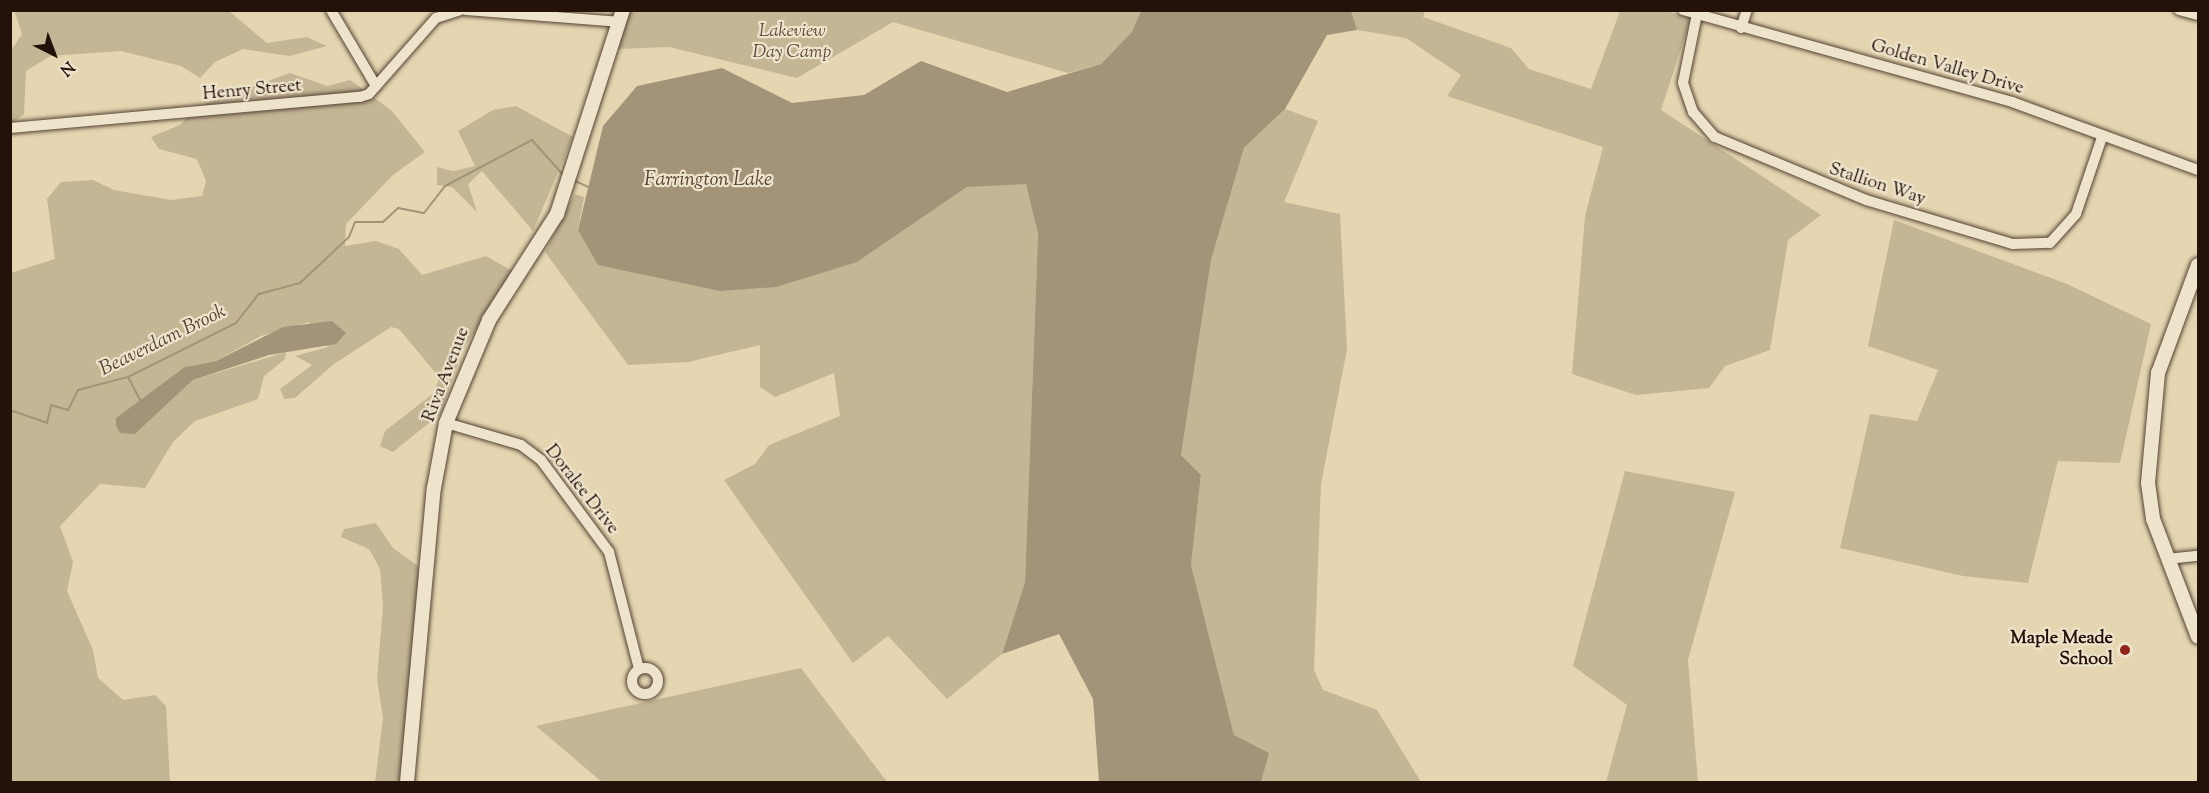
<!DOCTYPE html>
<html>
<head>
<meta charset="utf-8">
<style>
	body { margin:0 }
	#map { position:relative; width:2209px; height:793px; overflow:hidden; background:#e5d6b1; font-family:"Sorts Mill Goudy",serif }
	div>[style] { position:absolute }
	.green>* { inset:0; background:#c4b595 }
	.water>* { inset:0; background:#a39378 }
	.stream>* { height:2px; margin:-1px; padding:0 1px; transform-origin:1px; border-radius:1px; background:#a39378 }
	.roads { filter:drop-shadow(0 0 2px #544234) drop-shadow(0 0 2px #544234) }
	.minor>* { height:10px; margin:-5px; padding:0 5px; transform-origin:5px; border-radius:5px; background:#eee4cc }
	.minor>.ring { margin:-5px; padding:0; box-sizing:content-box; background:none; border:10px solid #eee4cc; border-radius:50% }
	.tertiary>* { height:14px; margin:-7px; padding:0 7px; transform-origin:7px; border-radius:7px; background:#eee4cc }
	.dots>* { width:16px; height:16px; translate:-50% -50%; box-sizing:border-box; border:3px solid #eee4cc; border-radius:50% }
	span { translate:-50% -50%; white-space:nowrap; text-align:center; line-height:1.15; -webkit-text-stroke:4.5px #eee4cc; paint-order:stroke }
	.park-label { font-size:18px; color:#5b4a3b; font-style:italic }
	.street-label { font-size:18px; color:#23110a }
	.poi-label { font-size:18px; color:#23110a; font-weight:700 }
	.right { translate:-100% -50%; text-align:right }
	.water-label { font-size:20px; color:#564536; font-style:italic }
	.frame { position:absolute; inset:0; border:12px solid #23110a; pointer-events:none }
	.north { position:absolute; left:24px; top:24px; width:60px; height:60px; -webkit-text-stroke:4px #eee4cc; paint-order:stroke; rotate:138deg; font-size:16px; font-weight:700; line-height:24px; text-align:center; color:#23110a }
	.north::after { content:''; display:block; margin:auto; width:21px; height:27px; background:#23110a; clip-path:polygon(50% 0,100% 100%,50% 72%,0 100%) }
</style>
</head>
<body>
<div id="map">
	<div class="green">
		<i style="clip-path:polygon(14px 10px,229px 11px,267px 43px,307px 37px,327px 46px,290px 56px,243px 49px,215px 62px,200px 78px,181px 66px,121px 51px,50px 56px,26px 71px,24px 114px,11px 124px,10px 52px,22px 34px)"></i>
		<i style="clip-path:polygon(626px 11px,1141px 11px,1133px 32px,1101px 64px,1068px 73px,893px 22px,797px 78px,669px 47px,616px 49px)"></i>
		<i style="clip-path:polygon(1351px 11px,1425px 11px,1423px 17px,1511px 48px,1529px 69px,1591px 89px,1620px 11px,1666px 11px,1691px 18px,1661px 110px,1821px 215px,1788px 240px,1770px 350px,1725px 366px,1709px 388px,1636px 395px,1572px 374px,1585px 216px,1603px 147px,1447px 96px,1461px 75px,1406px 38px,1357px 30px)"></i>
		<i style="clip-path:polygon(290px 73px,327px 86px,350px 80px,391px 110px,425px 152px,393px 175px,346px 224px,345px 246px,376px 241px,399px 249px,422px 275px,486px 256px,514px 272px,463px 349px,440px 414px,393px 452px,380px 446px,385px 431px,435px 392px,439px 377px,399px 329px,391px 327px,334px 364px,295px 398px,284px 399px,280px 389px,312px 365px,295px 356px,328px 347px,309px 322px,261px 336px,216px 361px,193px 365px,116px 418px,135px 434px,193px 380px,286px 352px,285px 359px,264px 376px,258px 399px,195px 421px,173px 442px,145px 488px,100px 484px,60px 526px,73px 562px,67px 591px,93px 650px,98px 678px,123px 700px,155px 695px,166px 706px,170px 782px,11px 782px,11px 273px,55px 259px,47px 199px,61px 182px,93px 180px,114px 190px,171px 200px,202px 196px,206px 181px,197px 159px,159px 149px,151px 137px,180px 125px,196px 107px)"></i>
		<i style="clip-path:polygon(516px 106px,573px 137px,533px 231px,482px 171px,468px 184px,477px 212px,452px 187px,437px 185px,437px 167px,453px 171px,475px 166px,458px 131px,493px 110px)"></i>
		<i style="clip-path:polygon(1285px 109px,1318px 121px,1284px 202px,1340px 214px,1347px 349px,1321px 484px,1314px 670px,1323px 690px,1377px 710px,1421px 782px,1261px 782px,1268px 753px,1234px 735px,1191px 565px,1201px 475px,1181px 455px,1211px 260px,1244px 148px)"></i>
		<i style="clip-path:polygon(1026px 183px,1038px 234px,1025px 582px,1002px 654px,947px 699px,888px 636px,853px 663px,724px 480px,755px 464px,769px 445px,840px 416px,834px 373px,775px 397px,760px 387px,760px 345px,688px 362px,628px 365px,545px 252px,575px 194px,584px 197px,578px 230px,857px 262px,967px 187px)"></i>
		<i style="clip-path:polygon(1894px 220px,2067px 284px,2151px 324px,2120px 463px,2058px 461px,2028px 583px,1963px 576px,1840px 548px,1870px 414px,1917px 421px,1938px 370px,1868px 346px)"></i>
		<i style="clip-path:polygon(1625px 471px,1735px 492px,1688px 660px,1698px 782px,1606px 782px,1627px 705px,1573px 666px)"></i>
		<i style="clip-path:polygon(376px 523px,393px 548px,418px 566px,421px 590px,404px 782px,375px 782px,383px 718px,377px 679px,383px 606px,380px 569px,369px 549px,341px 537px,344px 529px)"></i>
		<i style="clip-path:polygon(801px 668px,887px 782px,602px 782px,536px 726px)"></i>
	</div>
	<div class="water">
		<i style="clip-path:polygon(1141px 11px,1351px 11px,1357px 30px,1327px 35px,1285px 109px,1244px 148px,1211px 260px,1181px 455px,1201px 475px,1191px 565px,1234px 735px,1269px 753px,1261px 782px,1099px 782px,1093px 699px,1059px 634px,1002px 654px,1025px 582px,1038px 234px,1026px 184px,967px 187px,857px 262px,776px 287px,720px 291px,598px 265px,578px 230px,603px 126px,637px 86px,722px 68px,792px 103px,864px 95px,921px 61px,1007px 92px,1101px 64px,1132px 32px)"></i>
		<i style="clip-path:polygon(332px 321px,346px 333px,336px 344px,269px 355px,193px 380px,135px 434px,120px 433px,116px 426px,116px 418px,185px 367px,216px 361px,283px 327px)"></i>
	</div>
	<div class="stream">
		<i style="left:573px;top:180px;width:17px;rotate:25deg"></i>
		<i style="left:128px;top:377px;width:26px;rotate:62deg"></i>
		<i style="left:10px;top:410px;width:39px;rotate:19deg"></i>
		<i style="left:47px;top:423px;width:18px;rotate:-77deg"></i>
		<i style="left:51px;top:405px;width:18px;rotate:16deg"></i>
		<i style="left:68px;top:410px;width:22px;rotate:-63deg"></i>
		<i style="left:78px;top:390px;width:52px;rotate:-14.6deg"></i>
		<i style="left:128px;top:377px;width:121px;rotate:-26.6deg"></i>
		<i style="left:236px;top:323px;width:37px;rotate:-52deg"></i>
		<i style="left:259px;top:294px;width:42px;rotate:-15deg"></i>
		<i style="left:300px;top:283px;width:67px;rotate:-43.2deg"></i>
		<i style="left:349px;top:237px;width:16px;rotate:-68deg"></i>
		<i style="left:355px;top:222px;width:28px"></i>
		<i style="left:383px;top:222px;width:21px;rotate:-43deg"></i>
		<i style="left:398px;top:208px;width:26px;rotate:11deg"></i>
		<i style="left:424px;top:213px;width:34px;rotate:-52deg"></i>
		<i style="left:445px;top:186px;width:98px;rotate:-27.9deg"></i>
		<i style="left:532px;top:140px;width:50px;rotate:48.3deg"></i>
	</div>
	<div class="roads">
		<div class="minor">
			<i style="left:331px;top:10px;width:88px;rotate:59.4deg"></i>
			<i style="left:465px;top:10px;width:155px;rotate:4.4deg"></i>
			<i style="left:1683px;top:10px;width:342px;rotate:15.6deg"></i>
			<i style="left:2012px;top:102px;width:198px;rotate:20.1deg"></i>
			<i style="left:2179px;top:10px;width:20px;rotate:15deg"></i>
			<i style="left:1697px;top:14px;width:70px;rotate:101.5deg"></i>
			<i style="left:1683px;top:83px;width:31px;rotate:71deg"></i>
			<i style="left:1693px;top:112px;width:33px;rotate:49deg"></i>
			<i style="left:1715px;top:137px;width:164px;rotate:22.6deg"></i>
			<i style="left:1866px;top:200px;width:153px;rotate:16.7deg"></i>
			<i style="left:2013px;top:244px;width:37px;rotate:-2deg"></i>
			<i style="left:2050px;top:243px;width:39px;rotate:-48deg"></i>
			<i style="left:2076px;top:214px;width:81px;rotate:-71.3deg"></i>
			<i style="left:1741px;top:28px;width:19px;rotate:-72deg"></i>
			<i style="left:10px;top:128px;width:351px;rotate:-5.1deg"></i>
			<i style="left:360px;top:97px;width:9px;rotate:-18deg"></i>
			<i style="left:369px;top:94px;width:101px;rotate:-48.6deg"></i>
			<i style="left:436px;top:18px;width:25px;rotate:-18deg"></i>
			<i style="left:446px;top:423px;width:78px;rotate:16.3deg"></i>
			<i style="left:521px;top:445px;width:25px;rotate:37deg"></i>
			<i style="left:541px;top:460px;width:114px;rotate:53.5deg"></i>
			<i style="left:609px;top:552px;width:121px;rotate:75.6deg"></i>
			<i style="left:2167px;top:559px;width:31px;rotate:-6deg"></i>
			<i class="ring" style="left:632px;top:668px;width:16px;height:16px"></i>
		</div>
		<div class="tertiary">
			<i style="left:2198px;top:265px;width:115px;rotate:110.3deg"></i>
			<i style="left:2158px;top:373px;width:110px;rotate:95.2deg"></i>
			<i style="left:2148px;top:483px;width:36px;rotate:82deg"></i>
			<i style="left:2153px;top:519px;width:126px;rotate:69.1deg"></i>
			<i style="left:407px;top:782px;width:295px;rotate:-84.8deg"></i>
			<i style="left:434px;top:488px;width:66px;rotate:-79.5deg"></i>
			<i style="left:446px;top:423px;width:112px;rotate:-67.3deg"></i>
			<i style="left:489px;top:320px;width:126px;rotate:-57.3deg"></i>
			<i style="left:557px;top:214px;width:214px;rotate:-72.1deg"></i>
		</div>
	</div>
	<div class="dots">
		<i style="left:2125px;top:650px;background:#8f2418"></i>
	</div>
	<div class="park-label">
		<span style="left:792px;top:43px">Lakeview<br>Day Camp</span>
	</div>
	<div class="street-label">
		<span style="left:1947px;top:68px;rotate:16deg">Golden Valley Drive</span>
		<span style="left:252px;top:91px;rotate:-5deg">Henry Street</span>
		<span style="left:1877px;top:185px;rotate:18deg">Stallion Way</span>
		<span style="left:447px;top:375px;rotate:-69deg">Riva Avenue</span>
		<span style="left:581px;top:490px;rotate:52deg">Doralee Drive</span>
	</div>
	<div class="poi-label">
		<span class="right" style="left:2113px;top:650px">Maple Meade<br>School</span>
	</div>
	<div class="water-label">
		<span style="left:708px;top:180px">Farrington Lake</span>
		<span style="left:163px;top:341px;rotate:-26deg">Beaverdam Brook</span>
	</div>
	<div class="frame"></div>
	<div class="north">N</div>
</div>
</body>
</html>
